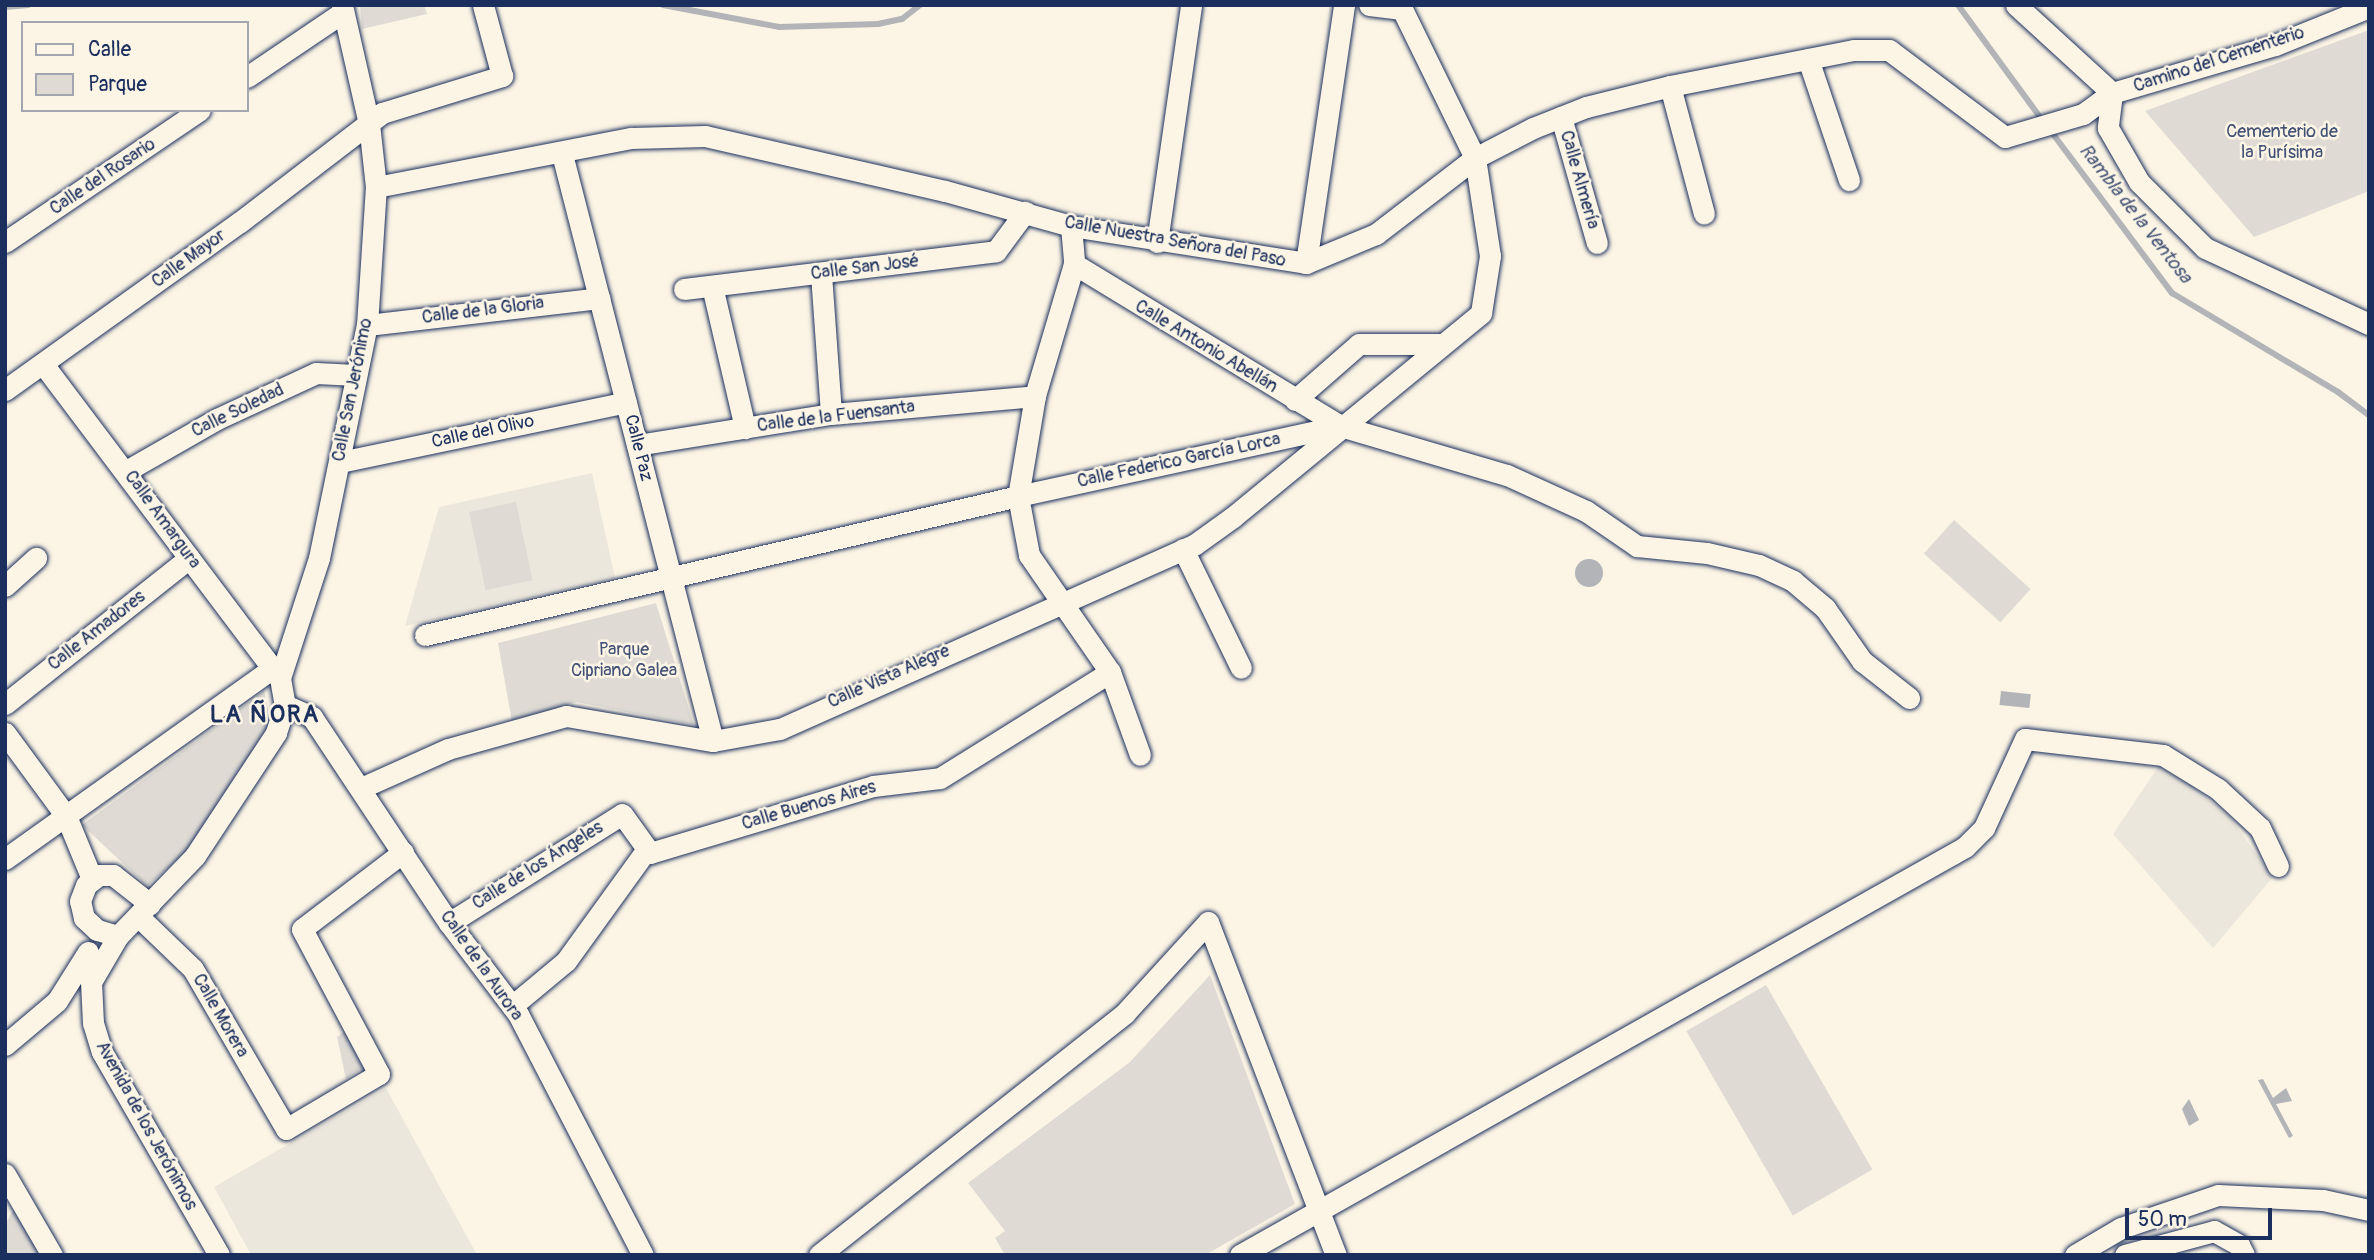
<!DOCTYPE html>
<html>
<head>
<meta charset="utf-8">
<style>
	body { margin:0 }
	#map { position:relative; width:2374px; height:1260px; overflow:hidden; background:#fcf5e5; font-family:Pangolin,sans-serif }
	div>[style] { position:absolute }
	.built>* { inset:0; background:#ece7dc }
	.green>* { inset:0; background:#dfdbd4; transform-origin:0 0 }
	.water>* { inset:0; background:#b2b4b8; transform-origin:0 0 }
	.round { border-radius:50% }
	.stream>* { height:6px; margin:-3px; padding:0 3px; transform-origin:3px; border-radius:3px; background:#b2b4b8 }
	.roads { filter:drop-shadow(0 0 2px #1b2f5e) drop-shadow(0 0 2px #1b2f5e) }
	.minor>* { height:21px; margin:-10.5px; padding:0 10.5px; transform-origin:10.5px; border-radius:10.5px; background:#fcf5e5 }
	span { translate:-50% -50%; white-space:nowrap; text-align:center; line-height:1.15; -webkit-text-stroke:5px #fcf5e5; paint-order:stroke }
	.street-label { font-size:18px; color:#1b2f5e }
	.park-label { font-size:18px; color:#425176 }
	.water-label { font-size:19px; color:#485779; font-style:italic }
	.district-label { font-size:24px; color:#1b2f5e; font-weight:700; letter-spacing:2px }
	.frame { position:absolute; inset:0; border:7px solid #1b2f5e; pointer-events:none }
	.legend { position:absolute; left:21px; top:21px; width:228px; height:91px; box-sizing:border-box; background:#fcf5e5; border:2px solid #a2a6af; margin:0; padding:9px 12px; list-style:none; font-size:21px; color:#1b2f5e }
	.legend li { display:flex; align-items:center; gap:14px; height:35px }
	.legend b { width:35px; border:2px solid #a2a6af }
	.scale { position:absolute; left:2125px; top:1208px; width:147px; height:32px; box-sizing:border-box; border:4px solid #1b2f5e; border-top:0; padding-left:9px; font-size:21px; line-height:24px; white-space:nowrap; color:#1b2f5e; -webkit-text-stroke:5px #fcf5e5; paint-order:stroke }
</style>
</head>
<body>
<div id="map">
	<div class="built">
		<i style="clip-path:polygon(592px 473px,615px 578px,405px 626px,439px 507px)"></i>
		<i style="clip-path:polygon(2158px 767px,2188px 783px,2229px 816px,2273px 877px,2213px 948px,2113px 834px)"></i>
		<i style="clip-path:polygon(386px 1088px,477px 1255px,251px 1255px,214px 1187px)"></i>
	</div>
	<div class="green">
		<i style="clip-path:polygon(360px 5px,424px 5px,427px 14px,362px 29px)"></i>
		<i style="clip-path:polygon(2369px 30px,2369px 191px,2254px 237px,2145px 111px)"></i>
		<i style="left:516px;top:502px;width:80px;height:48px;rotate:78deg"></i>
		<i style="left:1954px;top:520px;width:103px;height:45px;rotate:42deg"></i>
		<i style="clip-path:polygon(656px 603px,694px 725px,576px 702px,512px 722px,498px 643px)"></i>
		<i style="clip-path:polygon(264px 691px,271px 723px,199px 841px,147px 886px,82px 825px)"></i>
		<i style="clip-path:polygon(1210px 975px,1295px 1204px,1205px 1255px,1005px 1255px,995px 1238px,1005px 1231px,968px 1183px,1130px 1062px)"></i>
		<i style="left:1766px;top:985px;width:213px;height:92px;rotate:60deg"></i>
		<i style="clip-path:polygon(346px 1030px,366px 1066px,346px 1079px,337px 1037px)"></i>
		<i style="clip-path:polygon(14px 1208px,52px 1255px,5px 1255px,5px 1225px)"></i>
	</div>
	<div class="water">
		<i class="round" style="left:1575px;top:559px;width:28px;height:28px"></i>
		<i style="left:2001px;top:691px;width:30px;height:14px;rotate:6deg"></i>
		<i style="clip-path:polygon(2263px 1079px,2273px 1098px,2286px 1088px,2292px 1101px,2276px 1104px,2293px 1136px,2289px 1138px,2258px 1080px)"></i>
		<i style="clip-path:polygon(2189px 1099px,2199px 1120px,2189px 1126px,2182px 1109px)"></i>
	</div>
	<div class="stream">
		<i style="left:663px;top:5px;width:118px;rotate:10.7deg"></i>
		<i style="left:779px;top:27px;width:99px;rotate:-1.7deg"></i>
		<i style="left:878px;top:24px;width:25px;rotate:-12deg"></i>
		<i style="left:902px;top:19px;width:23px;rotate:-38deg"></i>
		<i style="left:1958px;top:5px;width:144px;rotate:53.8deg"></i>
		<i style="left:5px;top:7px;width:23px;rotate:-5deg"></i>
		<i style="left:2050px;top:130px;width:204px;rotate:53.2deg"></i>
		<i style="left:2172px;top:293px;width:193px;rotate:30.8deg"></i>
		<i style="left:2338px;top:392px;width:39px;rotate:37deg"></i>
	</div>
	<div class="roads">
		<div class="minor">
			<i style="left:2016px;top:5px;width:130px;rotate:42.5deg"></i>
			<i style="left:1808px;top:59px;width:128px;rotate:71.3deg"></i>
			<i style="left:247px;top:77px;width:115px;rotate:-34deg"></i>
			<i style="left:1670px;top:86px;width:132px;rotate:75.1deg"></i>
			<i style="left:2112px;top:93px;width:35px;rotate:97deg"></i>
			<i style="left:2108px;top:128px;width:62px;rotate:60.1deg"></i>
			<i style="left:2139px;top:182px;width:93px;rotate:45deg"></i>
			<i style="left:2205px;top:248px;width:181px;rotate:24.9deg"></i>
			<i style="left:1561px;top:117px;width:131px;rotate:74.1deg"></i>
			<i style="left:562px;top:154px;width:606px;rotate:75.57deg"></i>
			<i style="left:376px;top:187px;width:260px;rotate:-10.9deg"></i>
			<i style="left:631px;top:138px;width:74px;rotate:-1.5deg"></i>
			<i style="left:705px;top:136px;width:246px;rotate:12.9deg"></i>
			<i style="left:945px;top:191px;width:131px;rotate:15.5deg"></i>
			<i style="left:1071px;top:226px;width:238px;rotate:8.9deg"></i>
			<i style="left:1306px;top:263px;width:76px;rotate:-22.5deg"></i>
			<i style="left:1376px;top:234px;width:125px;rotate:-37.5deg"></i>
			<i style="left:1475px;top:158px;width:65px;rotate:-27.3deg"></i>
			<i style="left:1533px;top:128px;width:57px;rotate:-21.6deg"></i>
			<i style="left:1586px;top:107px;width:87px;rotate:-14deg"></i>
			<i style="left:1670px;top:86px;width:187px;rotate:-11.1deg"></i>
			<i style="left:1854px;top:50px;width:35px"></i>
			<i style="left:1889px;top:50px;width:145px;rotate:36.9deg"></i>
			<i style="left:2005px;top:137px;width:81px;rotate:-16.4deg"></i>
			<i style="left:2083px;top:114px;width:36px;rotate:-36deg"></i>
			<i style="left:2112px;top:93px;width:170px;rotate:-16.4deg"></i>
			<i style="left:2275px;top:45px;width:101px;rotate:-22deg"></i>
			<i style="left:1071px;top:226px;width:38px;rotate:85deg"></i>
			<i style="left:1074px;top:264px;width:138px;rotate:106.5deg"></i>
			<i style="left:1035px;top:396px;width:101px;rotate:99.6deg"></i>
			<i style="left:1018px;top:496px;width:60px;rotate:79.4deg"></i>
			<i style="left:1029px;top:555px;width:142px;rotate:55.3deg"></i>
			<i style="left:1110px;top:672px;width:88px;rotate:70.1deg"></i>
			<i style="left:5px;top:242px;width:235px;rotate:-34.1deg"></i>
			<i style="left:1157px;top:242px;width:239px;rotate:-81.8deg"></i>
			<i style="left:1306px;top:263px;width:261px;rotate:-81.6deg"></i>
			<i style="left:1074px;top:264px;width:311px;rotate:31.3deg"></i>
			<i style="left:1340px;top:426px;width:174px;rotate:16.4deg"></i>
			<i style="left:1507px;top:475px;width:87px;rotate:24.5deg"></i>
			<i style="left:1586px;top:511px;width:62px;rotate:34.5deg"></i>
			<i style="left:1637px;top:546px;width:70px;rotate:5.7deg"></i>
			<i style="left:1707px;top:553px;width:53px;rotate:13deg"></i>
			<i style="left:1759px;top:565px;width:38px;rotate:25deg"></i>
			<i style="left:1793px;top:581px;width:42px;rotate:40.2deg"></i>
			<i style="left:1825px;top:608px;width:65px;rotate:55.1deg"></i>
			<i style="left:1862px;top:661px;width:60px;rotate:38.2deg"></i>
			<i style="left:821px;top:274px;width:140px;rotate:85.9deg"></i>
			<i style="left:712px;top:286px;width:146px;rotate:76.9deg"></i>
			<i style="left:684px;top:289px;width:314px;rotate:-6.9deg"></i>
			<i style="left:996px;top:251px;width:49px;rotate:-53.4deg"></i>
			<i style="left:367px;top:325px;width:234px;rotate:-6.6deg"></i>
			<i style="left:43px;top:364px;width:393px;rotate:53deg"></i>
			<i style="left:280px;top:678px;width:27px;rotate:80deg"></i>
			<i style="left:285px;top:705px;width:29px;rotate:108deg"></i>
			<i style="left:276px;top:733px;width:147px;rotate:123.4deg"></i>
			<i style="left:195px;top:856px;width:111px;rotate:133.9deg"></i>
			<i style="left:118px;top:936px;width:53px;rotate:120.4deg"></i>
			<i style="left:91px;top:982px;width:41px;rotate:87.2deg"></i>
			<i style="left:93px;top:1023px;width:30px;rotate:73deg"></i>
			<i style="left:102px;top:1052px;width:234px;rotate:60deg"></i>
			<i style="left:5px;top:390px;width:289px;rotate:-35.6deg"></i>
			<i style="left:240px;top:222px;width:179px;rotate:-37.5deg"></i>
			<i style="left:382px;top:113px;width:126px;rotate:-17.1deg"></i>
			<i style="left:502px;top:76px;width:73px;rotate:-105deg"></i>
			<i style="left:1295px;top:400px;width:85px;rotate:-41.2deg"></i>
			<i style="left:1359px;top:344px;width:82px"></i>
			<i style="left:637px;top:445px;width:196px;rotate:-9.1deg"></i>
			<i style="left:831px;top:414px;width:205px;rotate:-5deg"></i>
			<i style="left:340px;top:462px;width:292px;rotate:-11.8deg"></i>
			<i style="left:126px;top:471px;width:105px;rotate:-29.7deg"></i>
			<i style="left:217px;top:419px;width:109px;rotate:-24.9deg"></i>
			<i style="left:316px;top:373px;width:40px;rotate:2.9deg"></i>
			<i style="left:1183px;top:549px;width:132px;rotate:64deg"></i>
			<i style="left:5px;top:586px;width:42px;rotate:-42.1deg"></i>
			<i style="left:425px;top:635px;width:609px;rotate:-13.19deg"></i>
			<i style="left:1018px;top:496px;width:324px;rotate:-12.3deg"></i>
			<i style="left:280px;top:678px;width:126px;rotate:-72deg"></i>
			<i style="left:319px;top:558px;width:238px;rotate:-78.4deg"></i>
			<i style="left:367px;top:325px;width:138px;rotate:-86.3deg"></i>
			<i style="left:376px;top:187px;width:63px;rotate:-96.3deg"></i>
			<i style="left:369px;top:124px;width:122px;rotate:-102.8deg"></i>
			<i style="left:5px;top:704px;width:235px;rotate:-38.4deg"></i>
			<i style="left:285px;top:705px;width:30px;rotate:24deg"></i>
			<i style="left:312px;top:717px;width:247px;rotate:56.4deg"></i>
			<i style="left:449px;top:923px;width:114px;rotate:52.8deg"></i>
			<i style="left:518px;top:1014px;width:271px;rotate:62.6deg"></i>
			<i style="left:5px;top:733px;width:103px;rotate:53.7deg"></i>
			<i style="left:66px;top:816px;width:68px;rotate:67.6deg"></i>
			<i style="left:361px;top:788px;width:95px;rotate:-24.1deg"></i>
			<i style="left:448px;top:749px;width:123px;rotate:-15.6deg"></i>
			<i style="left:566px;top:716px;width:149px;rotate:9.7deg"></i>
			<i style="left:713px;top:741px;width:68px;rotate:-10.2deg"></i>
			<i style="left:780px;top:729px;width:453px;rotate:-24deg"></i>
			<i style="left:1194px;top:545px;width:48px;rotate:-35.7deg"></i>
			<i style="left:1233px;top:517px;width:321px;rotate:-39.4deg"></i>
			<i style="left:1481px;top:313px;width:58px;rotate:-81deg"></i>
			<i style="left:1490px;top:256px;width:99px;rotate:-98.7deg"></i>
			<i style="left:1475px;top:158px;width:166px;rotate:-116.1deg"></i>
			<i style="left:1402px;top:9px;width:33px;rotate:-173deg"></i>
			<i style="left:5px;top:859px;width:329px;rotate:-35.5deg"></i>
			<i style="left:138px;top:916px;width:76px;rotate:43.9deg"></i>
			<i style="left:193px;top:969px;width:185px;rotate:59.8deg"></i>
			<i style="left:286px;top:1129px;width:108px;rotate:-30.6deg"></i>
			<i style="left:379px;top:1074px;width:164px;rotate:-118deg"></i>
			<i style="left:302px;top:929px;width:127px;rotate:-37.3deg"></i>
			<i style="left:449px;top:923px;width:204px;rotate:-32.2deg"></i>
			<i style="left:622px;top:814px;width:48px;rotate:54.3deg"></i>
			<i style="left:650px;top:853px;width:233px;rotate:-16.7deg"></i>
			<i style="left:873px;top:786px;width:67px;rotate:-6.8deg"></i>
			<i style="left:940px;top:778px;width:200px;rotate:-31.9deg"></i>
			<i style="left:118px;top:936px;width:22px;rotate:-164deg"></i>
			<i style="left:97px;top:930px;width:18px;rotate:-137deg"></i>
			<i style="left:84px;top:918px;width:17px;rotate:-103deg"></i>
			<i style="left:80px;top:901px;width:17px;rotate:-69deg"></i>
			<i style="left:86px;top:885px;width:16px;rotate:-38deg"></i>
			<i style="left:99px;top:875px;width:14px"></i>
			<i style="left:113px;top:875px;width:47px;rotate:38.1deg"></i>
			<i style="left:512px;top:1006px;width:70px;rotate:-39.8deg"></i>
			<i style="left:566px;top:961px;width:138px;rotate:-54.1deg"></i>
			<i style="left:5px;top:1045px;width:68px;rotate:-40.2deg"></i>
			<i style="left:57px;top:1001px;width:58px;rotate:-57.7deg"></i>
			<i style="left:5px;top:1174px;width:94px;rotate:59.9deg"></i>
			<i style="left:819px;top:1255px;width:390px;rotate:-38.3deg"></i>
			<i style="left:1125px;top:1013px;width:123px;rotate:-47.6deg"></i>
			<i style="left:1208px;top:922px;width:357px;rotate:69deg"></i>
			<i style="left:1240px;top:1255px;width:832px;rotate:-29.37deg"></i>
			<i style="left:1965px;top:847px;width:27px;rotate:-45deg"></i>
			<i style="left:1984px;top:828px;width:98px;rotate:-65.3deg"></i>
			<i style="left:2025px;top:739px;width:139px;rotate:6.6deg"></i>
			<i style="left:2163px;top:755px;width:65px;rotate:31.7deg"></i>
			<i style="left:2218px;top:789px;width:57px;rotate:42.9deg"></i>
			<i style="left:2260px;top:828px;width:42px;rotate:64.7deg"></i>
			<i style="left:2075px;top:1255px;width:53px;rotate:-30.4deg"></i>
			<i style="left:2121px;top:1228px;width:102px;rotate:-18.8deg"></i>
			<i style="left:2218px;top:1195px;width:105px;rotate:2.7deg"></i>
			<i style="left:2323px;top:1200px;width:47px;rotate:12.3deg"></i>
			<i style="left:2125px;top:1255px;width:92px;rotate:-15.1deg"></i>
			<i style="left:2214px;top:1231px;width:29px;rotate:29deg"></i>
			<i style="left:2239px;top:1245px;width:11px;rotate:63deg"></i>
		</div>
	</div>
	<div class="street-label">
		<span style="left:2219px;top:60px;rotate:-18deg">Camino del Cementerio</span>
		<span style="left:103px;top:177px;rotate:-34deg">Calle del Rosario</span>
		<span style="left:1579px;top:180px;rotate:74deg">Calle Almería</span>
		<span style="left:1175px;top:242px;rotate:10deg">Calle Nuestra Señora del Paso</span>
		<span style="left:189px;top:259px;rotate:-36deg">Calle Mayor</span>
		<span style="left:865px;top:268px;rotate:-7deg">Calle San José</span>
		<span style="left:483px;top:311px;rotate:-7deg">Calle de la Gloria</span>
		<span style="left:1206px;top:347px;rotate:31deg">Calle Antonio Abellán</span>
		<span style="left:353px;top:390px;rotate:-79deg">Calle San Jerónimo</span>
		<span style="left:238px;top:411px;rotate:-26deg">Calle Soledad</span>
		<span style="left:836px;top:417px;rotate:-7deg">Calle de la Fuensanta</span>
		<span style="left:483px;top:432px;rotate:-12deg">Calle del Olivo</span>
		<span style="left:638px;top:448px;rotate:76deg">Calle Paz</span>
		<span style="left:1179px;top:461px;rotate:-12deg">Calle Federico García Lorca</span>
		<span style="left:162px;top:520px;rotate:54deg">Calle Amargura</span>
		<span style="left:97px;top:631px;rotate:-38deg">Calle Amadores</span>
		<span style="left:889px;top:677px;rotate:-24deg">Calle Vista Alegre</span>
		<span style="left:809px;top:806px;rotate:-16deg">Calle Buenos Aires</span>
		<span style="left:538px;top:866px;rotate:-32deg">Calle de los Ángeles</span>
		<span style="left:481px;top:966px;rotate:55deg">Calle de la Aurora</span>
		<span style="left:220px;top:1016px;rotate:60deg">Calle Morera</span>
		<span style="left:146px;top:1126px;rotate:61deg">Avenida de los Jerónimos</span>
	</div>
	<div class="park-label">
		<span style="left:2282px;top:143px">Cementerio de<br>la Purísima</span>
		<span style="left:624px;top:661px">Parque<br>Cipriano Galea</span>
	</div>
	<div class="water-label">
		<span style="left:2135px;top:214px;rotate:52deg">Rambla de la Ventosa</span>
	</div>
	<div class="district-label">
		<span style="left:265px;top:715px">LA ÑORA</span>
	</div>
	<div class="frame"></div>
	<ul class="legend">
	<li><b style="height:9px;background:#fcf5e5"></b>Calle</li>
	<li><b style="height:19px;background:#dfdbd4"></b>Parque</li>
	</ul>
	<div class="scale">50 m</div>
</div>
</body>
</html>
